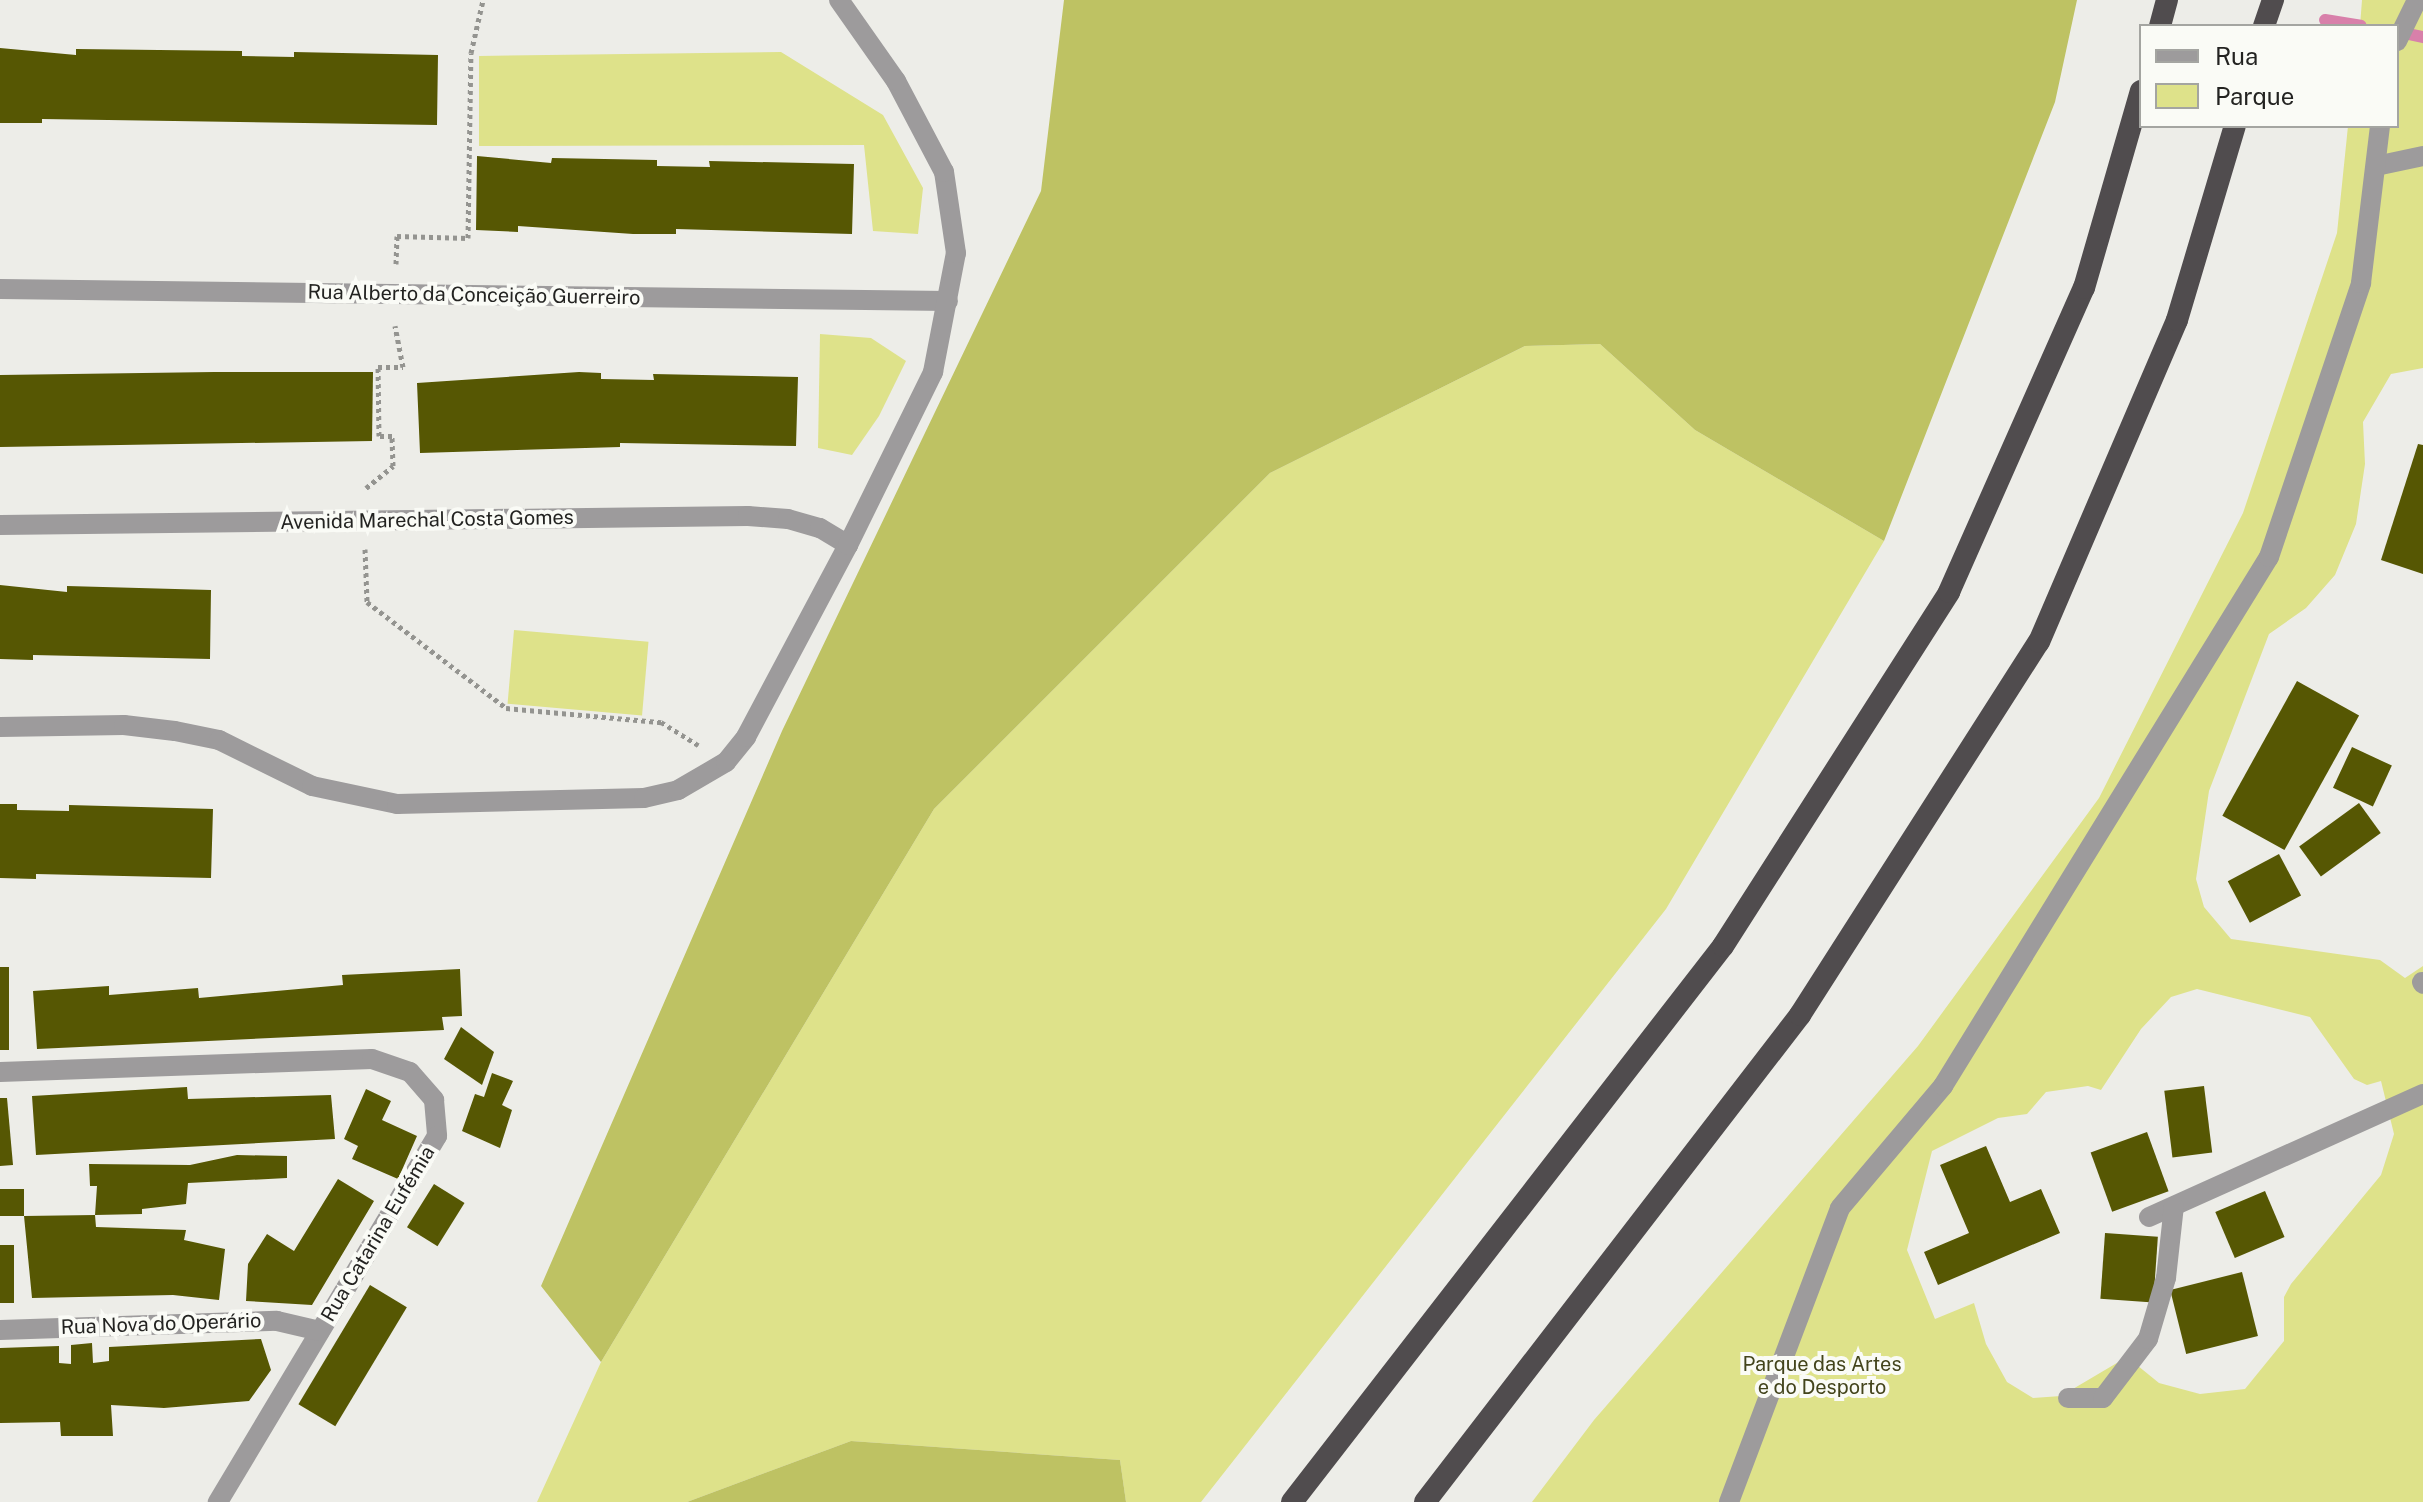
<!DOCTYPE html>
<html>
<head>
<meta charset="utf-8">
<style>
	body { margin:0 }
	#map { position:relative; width:2423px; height:1502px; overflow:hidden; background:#edede8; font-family:"Public Sans",sans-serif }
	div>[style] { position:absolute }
	.green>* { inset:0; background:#dee28a; transform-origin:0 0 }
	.forest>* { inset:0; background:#bec263 }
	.stream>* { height:12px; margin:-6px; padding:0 6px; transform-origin:6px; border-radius:6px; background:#d880aa }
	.building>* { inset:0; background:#565703; transform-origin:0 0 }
	.path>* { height:5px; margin-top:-2.5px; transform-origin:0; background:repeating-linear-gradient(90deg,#949490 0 4px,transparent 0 8px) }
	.minor>* { height:20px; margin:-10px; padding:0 10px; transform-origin:10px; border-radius:10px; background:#9d9b9c }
	.trunk>* { height:22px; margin:-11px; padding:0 11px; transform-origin:11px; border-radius:11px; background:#504c4e }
	span { translate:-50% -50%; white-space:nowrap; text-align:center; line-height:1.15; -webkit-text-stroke:8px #fafbf6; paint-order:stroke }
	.street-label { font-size:20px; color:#232321 }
	.park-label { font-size:20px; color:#43441c }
	.legend { position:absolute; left:2139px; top:24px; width:260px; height:104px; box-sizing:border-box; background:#fafbf6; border:2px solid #a4a5a1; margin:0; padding:10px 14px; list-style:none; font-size:24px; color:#232321 }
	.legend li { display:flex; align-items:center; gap:16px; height:40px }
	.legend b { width:40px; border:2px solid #a4a5a1 }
</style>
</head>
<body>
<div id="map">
	<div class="green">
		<i style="clip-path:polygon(evenodd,2362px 0,2423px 0,2423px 368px,2391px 374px,2363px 422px,2365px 464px,2356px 524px,2335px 575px,2306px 608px,2269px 634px,2209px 791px,2196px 879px,2204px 907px,2231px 939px,2380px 960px,2405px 978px,2423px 966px,2423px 1502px,1532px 1502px,1594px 1420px,1918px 1046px,2099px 798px,2243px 513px,2337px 233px,2348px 126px,2397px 126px,2397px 26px,2360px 26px,2362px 0,2197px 989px,2310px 1017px,2354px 1079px,2367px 1085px,2381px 1081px,2394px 1134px,2381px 1175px,2291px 1284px,2284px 1297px,2284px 1341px,2245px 1389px,2200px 1394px,2159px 1383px,2127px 1357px,2061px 1396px,2033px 1398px,2007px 1382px,1986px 1344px,1974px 1303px,1935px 1319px,1907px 1250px,1932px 1151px,1998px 1118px,2027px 1114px,2046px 1092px,2088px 1086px,2101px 1090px,2141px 1029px,2171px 997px,2197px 989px)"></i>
		<i style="clip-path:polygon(781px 52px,883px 115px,923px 188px,918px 234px,873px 231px,864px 145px,479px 146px,479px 56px)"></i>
		<i style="clip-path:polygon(820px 334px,871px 338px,906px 361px,879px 416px,852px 455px,818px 448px)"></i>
		<i style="clip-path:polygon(1600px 344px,1695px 430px,1884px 541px,1666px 909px,1201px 1502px,1126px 1502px,1120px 1460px,851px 1441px,687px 1502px,537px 1502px,601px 1362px,934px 809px,1270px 473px,1525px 346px)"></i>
		<i style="left:514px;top:630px;width:135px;height:74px;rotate:5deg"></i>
	</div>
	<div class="forest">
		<i style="clip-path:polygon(1064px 0,2077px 0,2055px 102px,1884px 541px,1695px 430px,1600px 344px,1525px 346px,1270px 473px,934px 809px,601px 1362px,541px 1286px,782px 731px,1041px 191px)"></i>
		<i style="clip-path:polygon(851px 1441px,1120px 1460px,1126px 1502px,687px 1502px)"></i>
	</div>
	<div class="stream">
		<i style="left:2325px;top:20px;width:36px;rotate:9deg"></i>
		<i style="left:2399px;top:32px;width:25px;rotate:12deg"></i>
	</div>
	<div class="building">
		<i style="clip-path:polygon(0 48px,76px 55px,76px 49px,242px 51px,242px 56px,294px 57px,294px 52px,438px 55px,437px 125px,42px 119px,42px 123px,0 123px)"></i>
		<i style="clip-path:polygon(477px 156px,551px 163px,552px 158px,657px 160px,657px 166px,710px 167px,709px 161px,854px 164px,852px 234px,676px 229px,676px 234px,633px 234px,518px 226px,518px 232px,476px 230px)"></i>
		<i style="clip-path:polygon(214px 372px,373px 372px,372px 441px,0 447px,0 375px)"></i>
		<i style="clip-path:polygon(579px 372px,601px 373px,601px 379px,654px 380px,653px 374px,798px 377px,796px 446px,620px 443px,620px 447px,420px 453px,417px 383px)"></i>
		<i style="clip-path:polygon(2418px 444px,2423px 445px,2423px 574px,2381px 560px)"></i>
		<i style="clip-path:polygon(0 585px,67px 592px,67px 586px,211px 590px,210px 659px,33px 655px,33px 660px,0 659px)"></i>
		<i style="left:2297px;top:681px;width:71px;height:154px;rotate:29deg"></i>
		<i style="left:2352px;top:747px;width:44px;height:45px;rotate:25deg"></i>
		<i style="left:2359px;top:803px;width:37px;height:74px;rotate:54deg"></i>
		<i style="clip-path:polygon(0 804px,17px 804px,17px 810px,69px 811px,69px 805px,213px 809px,211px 878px,36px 874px,36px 879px,0 878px)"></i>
		<i style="left:2279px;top:854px;width:47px;height:58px;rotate:62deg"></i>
		<i style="left:0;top:967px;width:9px;height:83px"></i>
		<i style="clip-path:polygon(460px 969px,462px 1016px,442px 1017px,444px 1030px,37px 1049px,33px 991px,109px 986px,109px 995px,198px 988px,199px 998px,343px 985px,342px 975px)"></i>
		<i style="clip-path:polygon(461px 1027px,494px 1052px,482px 1085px,444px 1059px)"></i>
		<i style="clip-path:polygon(492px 1073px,513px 1081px,502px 1105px,512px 1110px,500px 1148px,462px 1131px,475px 1094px,484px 1097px)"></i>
		<i style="left:2204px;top:1086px;width:67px;height:40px;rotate:83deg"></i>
		<i style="clip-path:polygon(187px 1087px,188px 1099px,331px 1095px,335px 1139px,36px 1155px,32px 1096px)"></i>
		<i style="clip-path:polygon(366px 1089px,391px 1101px,382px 1120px,417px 1136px,398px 1179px,352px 1159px,358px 1146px,344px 1139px)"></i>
		<i style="clip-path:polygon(0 1098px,7px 1098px,13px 1165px,0 1166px)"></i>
		<i style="left:2147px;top:1132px;width:63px;height:60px;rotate:70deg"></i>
		<i style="clip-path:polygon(1986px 1146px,2010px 1202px,2041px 1189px,2060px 1233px,1938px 1285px,1924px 1252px,1969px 1233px,1940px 1165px)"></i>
		<i style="clip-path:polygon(237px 1155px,287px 1156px,287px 1178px,188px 1183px,186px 1204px,142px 1209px,142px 1214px,95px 1215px,97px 1186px,90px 1186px,89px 1164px,190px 1165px)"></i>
		<i style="clip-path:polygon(338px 1179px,374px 1201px,312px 1305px,246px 1301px,248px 1264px,267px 1234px,294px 1251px)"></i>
		<i style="left:434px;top:1184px;width:36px;height:51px;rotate:32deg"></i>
		<i style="left:24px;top:1189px;width:27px;height:24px;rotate:90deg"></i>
		<i style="left:2265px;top:1191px;width:50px;height:54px;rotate:67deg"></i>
		<i style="clip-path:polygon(95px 1215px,96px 1227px,186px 1230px,184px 1240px,225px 1249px,219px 1300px,173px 1295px,32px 1298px,24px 1216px)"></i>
		<i style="left:2105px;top:1233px;width:53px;height:66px;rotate:4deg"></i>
		<i style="left:0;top:1245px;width:14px;height:58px"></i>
		<i style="left:2242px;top:1272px;width:66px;height:74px;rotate:76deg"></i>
		<i style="left:370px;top:1285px;width:43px;height:139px;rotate:31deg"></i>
		<i style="clip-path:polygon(261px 1339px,271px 1370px,249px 1401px,164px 1408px,111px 1405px,113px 1436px,61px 1436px,60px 1422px,0 1423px,0 1348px,59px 1346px,59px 1363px,71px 1364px,71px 1345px,92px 1343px,93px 1363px,109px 1361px,109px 1347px)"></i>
	</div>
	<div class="path">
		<i style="left:396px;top:264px;width:28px;rotate:-88deg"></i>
		<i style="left:397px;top:236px;width:71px;rotate:1.6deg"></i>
		<i style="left:468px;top:238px;width:185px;rotate:-89.1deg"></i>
		<i style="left:471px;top:53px;width:54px;rotate:-77.2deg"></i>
		<i style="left:366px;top:488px;width:35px;rotate:-39deg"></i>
		<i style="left:393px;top:466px;width:30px;rotate:-92deg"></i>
		<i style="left:392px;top:436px;width:13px;rotate:180deg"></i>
		<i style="left:379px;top:436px;width:69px;rotate:-90.8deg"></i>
		<i style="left:378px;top:367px;width:25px"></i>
		<i style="left:403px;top:367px;width:42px;rotate:-101deg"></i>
		<i style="left:365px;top:549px;width:53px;rotate:87.8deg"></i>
		<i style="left:367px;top:602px;width:175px;rotate:37.3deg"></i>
		<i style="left:506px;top:708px;width:156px;rotate:5.2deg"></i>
		<i style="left:661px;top:722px;width:44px;rotate:31.9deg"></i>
	</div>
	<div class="minor">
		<i style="left:2397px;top:41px;width:46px;rotate:-64deg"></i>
		<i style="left:2376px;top:166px;width:48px;rotate:-12deg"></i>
		<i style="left:0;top:289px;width:948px;rotate:0.73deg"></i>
		<i style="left:0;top:525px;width:748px;rotate:-0.69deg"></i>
		<i style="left:748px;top:516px;width:40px;rotate:4.3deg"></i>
		<i style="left:788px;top:519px;width:33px;rotate:16deg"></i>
		<i style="left:820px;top:528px;width:33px;rotate:31deg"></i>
		<i style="left:0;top:727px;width:124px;rotate:-0.9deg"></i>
		<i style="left:124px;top:725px;width:51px;rotate:6.7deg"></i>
		<i style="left:175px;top:731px;width:45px;rotate:11.6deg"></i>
		<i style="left:219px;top:740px;width:104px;rotate:26.3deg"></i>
		<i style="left:312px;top:786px;width:87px;rotate:12deg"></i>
		<i style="left:397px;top:804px;width:247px;rotate:-1.4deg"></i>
		<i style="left:644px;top:798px;width:35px;rotate:-13deg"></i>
		<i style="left:678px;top:790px;width:56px;rotate:-30.3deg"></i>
		<i style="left:726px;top:762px;width:32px;rotate:-51deg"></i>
		<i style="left:746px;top:737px;width:217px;rotate:-62deg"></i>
		<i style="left:848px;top:545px;width:193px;rotate:-63.8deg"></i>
		<i style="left:933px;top:372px;width:121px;rotate:-79.1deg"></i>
		<i style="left:956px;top:253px;width:82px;rotate:-98.4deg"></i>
		<i style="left:944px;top:172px;width:103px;rotate:-117.8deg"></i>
		<i style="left:896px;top:81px;width:99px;rotate:-125.1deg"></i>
		<i style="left:2422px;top:982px;width:2px;rotate:63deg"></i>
		<i style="left:0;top:1072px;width:372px;rotate:-2deg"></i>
		<i style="left:372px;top:1059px;width:40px;rotate:18.9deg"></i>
		<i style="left:410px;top:1072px;width:37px;rotate:49deg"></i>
		<i style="left:434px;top:1100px;width:36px;rotate:85deg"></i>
		<i style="left:437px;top:1136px;width:427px;rotate:120.9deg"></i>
		<i style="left:2149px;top:1217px;width:300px;rotate:-24.2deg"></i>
		<i style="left:0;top:1330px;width:277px;rotate:-1.9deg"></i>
		<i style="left:277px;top:1321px;width:44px;rotate:13.1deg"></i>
		<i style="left:2068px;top:1398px;width:35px"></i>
		<i style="left:2103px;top:1398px;width:74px;rotate:-52.7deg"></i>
		<i style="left:2148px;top:1339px;width:64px;rotate:-73.6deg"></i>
		<i style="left:2166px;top:1278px;width:72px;rotate:-83.7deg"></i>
		<i style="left:1729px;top:1502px;width:314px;rotate:-69.3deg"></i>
		<i style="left:1840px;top:1208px;width:160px;rotate:-49.8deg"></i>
		<i style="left:1943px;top:1086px;width:621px;rotate:-58.36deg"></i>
		<i style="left:2269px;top:557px;width:289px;rotate:-71.4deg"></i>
		<i style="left:2361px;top:283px;width:158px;rotate:-83.1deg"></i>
	</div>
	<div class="trunk">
		<i style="left:2160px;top:26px;width:27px;rotate:-75deg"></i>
		<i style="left:2264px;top:26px;width:28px;rotate:-71deg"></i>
		<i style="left:1292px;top:1502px;width:703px;rotate:-52.22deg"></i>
		<i style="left:1723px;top:946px;width:420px;rotate:-57.4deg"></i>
		<i style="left:1949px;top:592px;width:333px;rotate:-66.1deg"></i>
		<i style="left:2084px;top:288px;width:205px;rotate:-73.9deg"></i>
		<i style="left:1425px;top:1502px;width:615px;rotate:-52.4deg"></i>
		<i style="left:1800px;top:1015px;width:443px;rotate:-57.4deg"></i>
		<i style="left:2039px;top:642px;width:350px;rotate:-66.8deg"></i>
		<i style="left:2177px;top:320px;width:202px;rotate:-73.4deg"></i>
	</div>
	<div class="street-label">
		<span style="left:474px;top:295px;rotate:1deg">Rua Alberto da Conceição Guerreiro</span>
		<span style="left:427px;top:520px;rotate:-1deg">Avenida Marechal Costa Gomes</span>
		<span style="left:378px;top:1234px;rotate:-59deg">Rua Catarina Eufémia</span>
		<span style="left:161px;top:1324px;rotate:-2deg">Rua Nova do Operário</span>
	</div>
	<div class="park-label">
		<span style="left:1822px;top:1376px">Parque das Artes<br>e do Desporto</span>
	</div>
	<ul class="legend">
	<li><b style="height:10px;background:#9d9b9c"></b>Rua</li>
	<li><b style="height:22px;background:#dee28a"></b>Parque</li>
	</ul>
</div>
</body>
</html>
